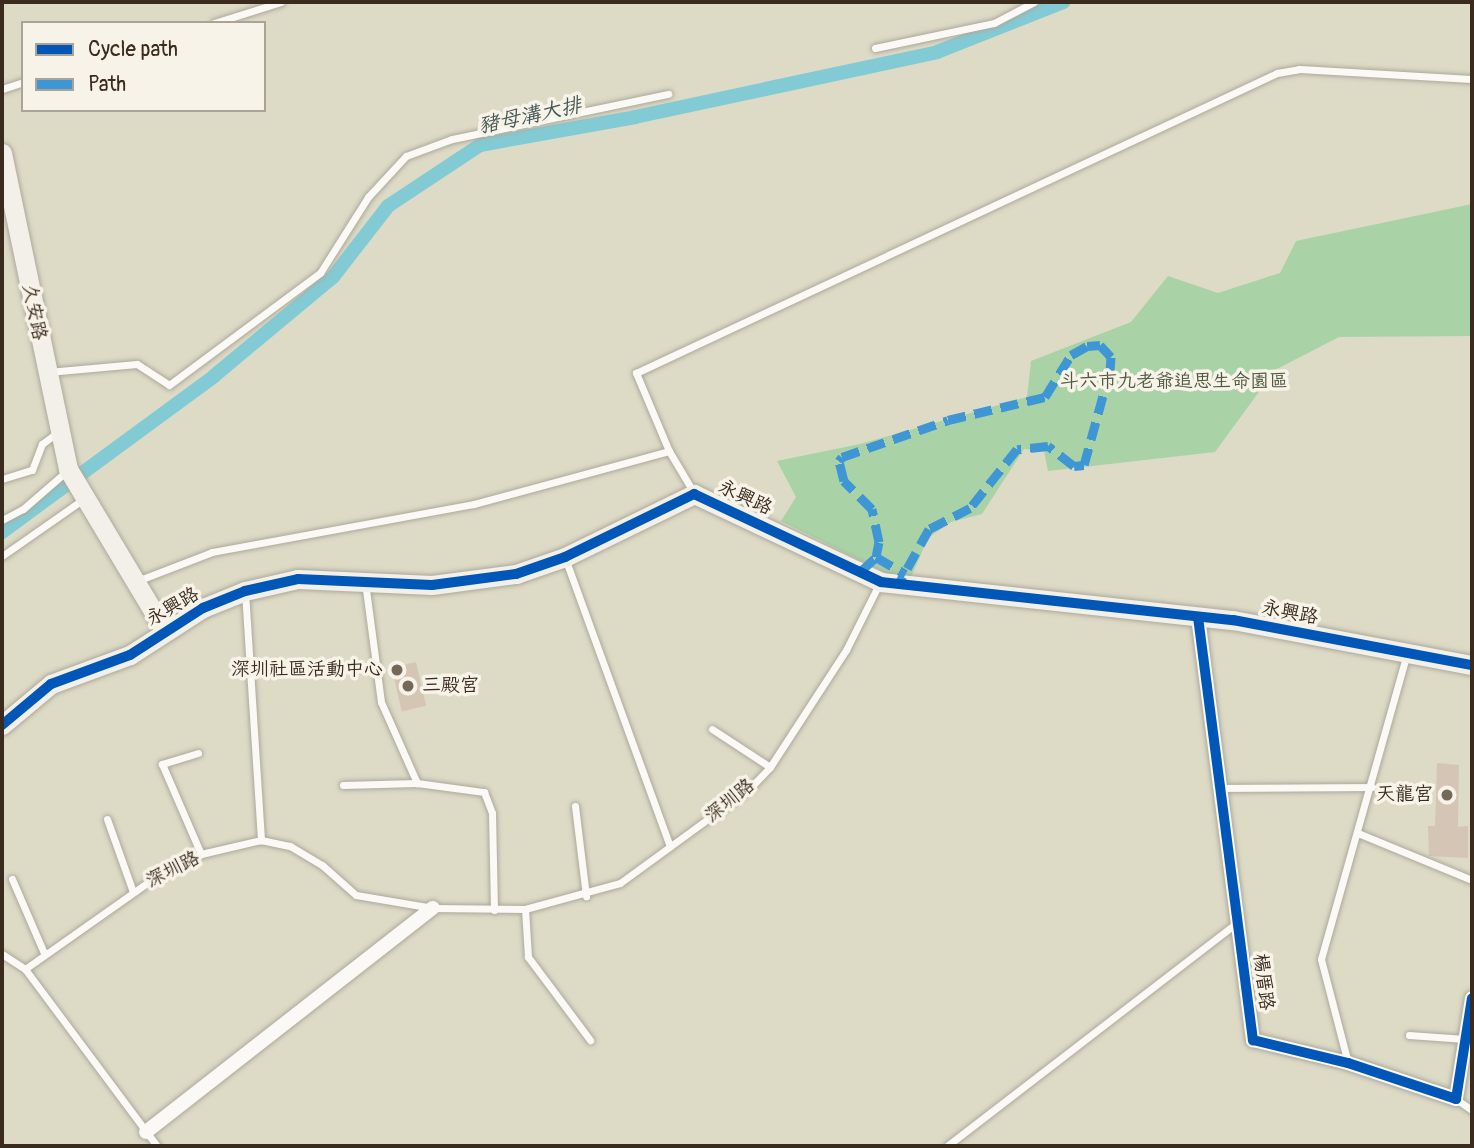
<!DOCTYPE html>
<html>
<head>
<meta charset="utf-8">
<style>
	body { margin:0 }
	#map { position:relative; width:1474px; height:1148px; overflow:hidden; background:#dddac6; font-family:Pangolin,"LXGW WenKai TC",sans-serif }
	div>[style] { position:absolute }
	.green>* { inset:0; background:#a9d3a6 }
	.canal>* { height:14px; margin:-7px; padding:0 7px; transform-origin:7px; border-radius:7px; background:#83cbd4 }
	.building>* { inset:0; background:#d5c5b4; transform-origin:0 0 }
	.roads { filter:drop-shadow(0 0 2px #ada99c) drop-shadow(0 0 2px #ada99c) }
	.lane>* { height:7px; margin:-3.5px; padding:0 3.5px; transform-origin:3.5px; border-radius:3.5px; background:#faf9f6 }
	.street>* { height:14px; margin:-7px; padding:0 7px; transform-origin:7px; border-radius:7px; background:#faf9f6 }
	.secondary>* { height:19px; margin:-9.5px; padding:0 9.5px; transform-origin:9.5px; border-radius:9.5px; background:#f3f0e9 }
	.quiet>* { height:9px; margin-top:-4.5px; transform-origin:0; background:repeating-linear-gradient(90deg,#3e96d5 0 18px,transparent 0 27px) }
	.cycleway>* { height:10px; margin:-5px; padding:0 5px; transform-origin:5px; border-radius:5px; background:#0057b8 }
	.dots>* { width:19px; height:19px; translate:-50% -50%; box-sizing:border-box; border:4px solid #f7f3e8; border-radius:50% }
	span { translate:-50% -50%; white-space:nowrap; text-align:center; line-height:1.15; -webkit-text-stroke:7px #f7f3e8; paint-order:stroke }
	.street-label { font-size:19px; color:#3b2a1e }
	.park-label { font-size:19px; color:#4f5b3f }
	.poi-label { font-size:19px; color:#3b2a1e }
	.right { translate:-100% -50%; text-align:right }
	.left { translate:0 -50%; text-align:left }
	.water-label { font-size:21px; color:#455856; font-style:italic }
	.frame { position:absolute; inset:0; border:4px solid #3b2a1e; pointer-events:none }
	.legend { position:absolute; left:21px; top:21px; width:245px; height:91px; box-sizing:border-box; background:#f7f3e8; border:2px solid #aca397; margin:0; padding:9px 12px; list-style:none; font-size:21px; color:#3b2a1e }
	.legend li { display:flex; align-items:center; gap:14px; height:35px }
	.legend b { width:35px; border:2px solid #aca397 }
</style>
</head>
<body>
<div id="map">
	<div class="green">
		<i style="clip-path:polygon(1472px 204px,1472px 336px,1339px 337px,1275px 370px,1215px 452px,1048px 471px,1044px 451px,1024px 449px,982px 514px,951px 522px,928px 538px,908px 584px,781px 521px,796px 497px,777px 461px,860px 444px,1027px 397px,1031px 361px,1131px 322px,1168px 276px,1218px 293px,1280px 273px,1296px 241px)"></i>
	</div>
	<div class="canal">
		<i style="left:2px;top:532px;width:263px;rotate:-36.3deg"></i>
		<i style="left:214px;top:376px;width:155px;rotate:-39.8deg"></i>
		<i style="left:333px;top:277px;width:90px;rotate:-52.2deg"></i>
		<i style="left:388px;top:206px;width:110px;rotate:-33.5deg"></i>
		<i style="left:480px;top:145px;width:158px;rotate:-10.2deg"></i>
		<i style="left:635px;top:117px;width:309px;rotate:-12.1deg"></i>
		<i style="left:937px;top:52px;width:136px;rotate:-21.6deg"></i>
	</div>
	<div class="building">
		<i style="left:416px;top:662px;width:45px;height:25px;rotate:77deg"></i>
		<i style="clip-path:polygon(1437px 763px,1459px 765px,1458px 827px,1468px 826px,1468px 858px,1429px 856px,1428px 826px,1435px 826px)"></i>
	</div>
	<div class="roads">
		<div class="lane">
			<i style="left:214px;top:23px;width:70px;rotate:-17.4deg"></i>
			<i style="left:875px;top:48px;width:122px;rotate:-11.9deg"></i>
			<i style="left:994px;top:23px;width:45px;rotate:-27.7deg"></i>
			<i style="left:2px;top:89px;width:22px;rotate:-18deg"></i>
			<i style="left:48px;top:372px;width:89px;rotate:-5.1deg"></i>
			<i style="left:137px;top:364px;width:38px;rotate:33deg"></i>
			<i style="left:169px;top:385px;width:188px;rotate:-36.6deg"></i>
			<i style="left:320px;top:273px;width:90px;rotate:-57.7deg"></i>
			<i style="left:368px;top:197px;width:56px;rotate:-47.2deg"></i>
			<i style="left:406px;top:156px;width:49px;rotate:-20.3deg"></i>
			<i style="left:452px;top:139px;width:221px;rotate:-11.8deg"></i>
			<i style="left:2px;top:479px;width:31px;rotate:-17deg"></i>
			<i style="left:32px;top:470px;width:28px;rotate:-69deg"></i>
			<i style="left:42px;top:444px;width:20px;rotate:-37deg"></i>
			<i style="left:694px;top:493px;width:49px;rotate:-120.8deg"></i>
			<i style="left:669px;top:451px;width:85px;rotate:-112.9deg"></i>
			<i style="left:636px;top:373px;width:708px;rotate:-25.08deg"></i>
			<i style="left:1277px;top:73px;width:22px;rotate:-10deg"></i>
			<i style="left:1299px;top:69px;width:173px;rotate:3.3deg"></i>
			<i style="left:2px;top:520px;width:24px;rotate:-28deg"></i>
			<i style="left:23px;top:509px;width:60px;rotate:-40.9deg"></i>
			<i style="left:2px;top:556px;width:101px;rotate:-34.9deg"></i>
			<i style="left:565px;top:558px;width:307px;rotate:70deg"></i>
			<i style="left:137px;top:581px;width:80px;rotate:-21.1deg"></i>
			<i style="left:212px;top:552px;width:266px;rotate:-10.4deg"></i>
			<i style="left:474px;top:504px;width:202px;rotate:-15.2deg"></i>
			<i style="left:365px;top:582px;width:121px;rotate:82.4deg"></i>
			<i style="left:381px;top:702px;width:89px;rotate:66deg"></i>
			<i style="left:245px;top:592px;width:249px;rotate:86.3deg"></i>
			<i style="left:712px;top:729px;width:69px;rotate:33.2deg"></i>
			<i style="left:198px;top:753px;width:38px;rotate:163deg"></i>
			<i style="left:162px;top:764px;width:98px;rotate:66.6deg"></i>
			<i style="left:343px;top:785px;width:74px;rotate:-1.5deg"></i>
			<i style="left:417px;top:783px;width:68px;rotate:7.7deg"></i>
			<i style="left:484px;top:792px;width:22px;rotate:69deg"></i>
			<i style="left:492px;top:813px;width:97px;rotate:88.8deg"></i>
			<i style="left:1219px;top:788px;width:153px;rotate:-0.4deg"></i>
			<i style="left:575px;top:806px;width:91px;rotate:83deg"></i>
			<i style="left:107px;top:819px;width:77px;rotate:70.4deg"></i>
			<i style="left:1358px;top:833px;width:123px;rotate:22.4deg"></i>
			<i style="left:12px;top:879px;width:81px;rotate:66.6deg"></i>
			<i style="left:525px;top:909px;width:48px;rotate:86.4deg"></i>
			<i style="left:528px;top:957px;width:104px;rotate:53.2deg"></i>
			<i style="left:2px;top:954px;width:27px;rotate:33deg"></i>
			<i style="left:25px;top:969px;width:221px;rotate:53.3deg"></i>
			<i style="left:25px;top:969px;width:166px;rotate:-35.2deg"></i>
			<i style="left:161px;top:873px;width:44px;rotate:-25.4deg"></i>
			<i style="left:201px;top:854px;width:62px;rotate:-13.1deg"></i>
			<i style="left:261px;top:840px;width:30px;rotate:12deg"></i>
			<i style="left:290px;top:846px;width:37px;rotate:31deg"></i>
			<i style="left:322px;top:865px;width:45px;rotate:41.4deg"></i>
			<i style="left:356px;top:895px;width:78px;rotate:9.6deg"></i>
			<i style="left:433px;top:908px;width:92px;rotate:0.6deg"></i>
			<i style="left:525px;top:909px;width:98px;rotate:-15.3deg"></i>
			<i style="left:620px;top:883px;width:160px;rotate:-36.1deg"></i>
			<i style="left:749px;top:789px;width:30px;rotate:-46deg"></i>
			<i style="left:770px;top:767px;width:140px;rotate:-57deg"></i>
			<i style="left:846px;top:650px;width:76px;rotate:-63.4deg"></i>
			<i style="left:1409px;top:1035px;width:56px;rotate:4.1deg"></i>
			<i style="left:1348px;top:1063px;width:107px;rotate:-104.6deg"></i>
			<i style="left:1321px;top:959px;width:317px;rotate:-74.3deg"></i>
			<i style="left:1456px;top:1099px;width:19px;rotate:35deg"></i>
			<i style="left:947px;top:1146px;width:366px;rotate:-37.6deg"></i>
		</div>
		<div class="street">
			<i style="left:1198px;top:617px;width:427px;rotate:82.6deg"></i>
			<i style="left:1253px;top:1040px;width:98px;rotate:13.6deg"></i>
			<i style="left:1348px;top:1063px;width:114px;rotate:18.4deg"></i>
			<i style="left:1456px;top:1099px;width:102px;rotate:-81deg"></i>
			<i style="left:146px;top:1132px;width:364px;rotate:-38deg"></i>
		</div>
		<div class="secondary">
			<i style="left:2px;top:153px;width:323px;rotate:78.2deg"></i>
			<i style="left:68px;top:469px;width:189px;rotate:59.1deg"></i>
			<i style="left:2px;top:725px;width:64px;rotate:-39.9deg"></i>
			<i style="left:51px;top:684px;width:84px;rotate:-20.2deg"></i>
			<i style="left:130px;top:655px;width:87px;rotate:-32.8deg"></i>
			<i style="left:203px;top:608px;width:45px;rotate:-22deg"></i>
			<i style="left:245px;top:591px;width:54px;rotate:-12.8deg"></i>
			<i style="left:298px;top:579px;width:134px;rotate:2.6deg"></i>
			<i style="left:432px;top:585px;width:85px;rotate:-7.5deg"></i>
			<i style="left:516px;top:574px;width:52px;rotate:-19.1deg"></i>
			<i style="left:565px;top:557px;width:144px;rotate:-26deg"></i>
			<i style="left:694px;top:494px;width:207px;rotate:25.2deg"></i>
			<i style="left:881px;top:582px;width:354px;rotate:6.2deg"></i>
			<i style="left:1233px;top:620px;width:243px;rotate:10.7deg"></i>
		</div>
	</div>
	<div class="quiet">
		<i style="left:876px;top:557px;width:34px;rotate:30deg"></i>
		<i style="left:861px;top:571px;width:21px;rotate:-43deg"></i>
		<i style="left:876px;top:557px;width:15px;rotate:-79deg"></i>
		<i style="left:879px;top:542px;width:34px;rotate:-102deg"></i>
		<i style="left:872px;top:509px;width:40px;rotate:-135deg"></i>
		<i style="left:844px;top:481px;width:21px;rotate:-104deg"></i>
		<i style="left:839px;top:461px;width:5px;rotate:-53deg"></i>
		<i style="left:842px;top:457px;width:112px;rotate:-19.2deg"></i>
		<i style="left:948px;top:420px;width:100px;rotate:-13.3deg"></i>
		<i style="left:1045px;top:397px;width:49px;rotate:-58.2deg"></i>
		<i style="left:1071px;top:355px;width:18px;rotate:-29deg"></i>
		<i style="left:1087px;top:346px;width:13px;rotate:-4deg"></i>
		<i style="left:1100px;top:345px;width:16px;rotate:47deg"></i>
		<i style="left:1111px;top:357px;width:13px;rotate:94deg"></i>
		<i style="left:1110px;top:370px;width:98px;rotate:105.3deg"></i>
		<i style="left:1084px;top:465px;width:10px;rotate:174deg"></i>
		<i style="left:1074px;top:466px;width:33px;rotate:-142deg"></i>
		<i style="left:1048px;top:446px;width:31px;rotate:174deg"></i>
		<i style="left:1017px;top:449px;width:75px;rotate:128.5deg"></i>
		<i style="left:970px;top:508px;width:46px;rotate:152.9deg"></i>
		<i style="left:929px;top:529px;width:64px;rotate:119deg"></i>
	</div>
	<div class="cycleway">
		<i style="left:1198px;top:617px;width:427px;rotate:82.6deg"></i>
		<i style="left:1253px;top:1040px;width:98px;rotate:13.6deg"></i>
		<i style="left:1348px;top:1063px;width:114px;rotate:18.4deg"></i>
		<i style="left:1456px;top:1099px;width:102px;rotate:-81deg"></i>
		<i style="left:2px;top:725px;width:64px;rotate:-39.9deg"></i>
		<i style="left:51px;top:684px;width:84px;rotate:-20.2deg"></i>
		<i style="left:130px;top:655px;width:87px;rotate:-32.8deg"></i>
		<i style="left:203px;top:608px;width:45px;rotate:-22deg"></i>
		<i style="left:245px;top:591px;width:54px;rotate:-12.8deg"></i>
		<i style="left:298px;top:579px;width:134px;rotate:2.6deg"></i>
		<i style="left:432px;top:585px;width:85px;rotate:-7.5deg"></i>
		<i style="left:516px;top:574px;width:52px;rotate:-19.1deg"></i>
		<i style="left:565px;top:557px;width:144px;rotate:-26deg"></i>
		<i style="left:694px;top:494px;width:207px;rotate:25.2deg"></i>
		<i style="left:881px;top:582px;width:354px;rotate:6.2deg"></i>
		<i style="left:1233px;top:620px;width:243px;rotate:10.7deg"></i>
	</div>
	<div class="dots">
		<i style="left:397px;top:670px;background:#746859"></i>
		<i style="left:408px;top:686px;background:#746859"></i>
		<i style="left:1447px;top:795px;background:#746859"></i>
	</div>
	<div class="street-label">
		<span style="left:34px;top:312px;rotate:79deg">久安路</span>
		<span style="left:745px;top:498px;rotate:25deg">永興路</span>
		<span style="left:173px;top:607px;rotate:-30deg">永興路</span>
		<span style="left:1290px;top:613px;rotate:11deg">永興路</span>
		<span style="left:730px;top:801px;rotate:-39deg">深圳路</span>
		<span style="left:173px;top:870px;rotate:-27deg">深圳路</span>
		<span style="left:1263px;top:982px;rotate:83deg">楊厝路</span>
	</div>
	<div class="park-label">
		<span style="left:1174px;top:382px">斗六市九老爺追思生命園區</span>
	</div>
	<div class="poi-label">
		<span class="right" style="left:383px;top:670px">深圳社區活動中心</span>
		<span class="left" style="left:422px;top:686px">三殿宮</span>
		<span class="right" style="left:1433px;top:795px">天龍宮</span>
	</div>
	<div class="water-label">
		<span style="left:530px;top:116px;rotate:-12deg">豬母溝大排</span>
	</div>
	<div class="frame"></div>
	<ul class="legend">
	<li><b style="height:9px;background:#0057b8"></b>Cycle path</li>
	<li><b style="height:9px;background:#3e96d5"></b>Path</li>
	</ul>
</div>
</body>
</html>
